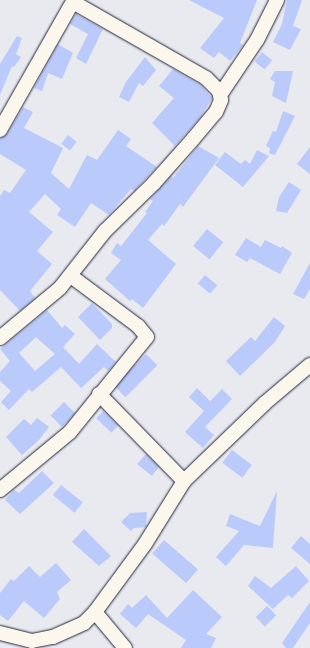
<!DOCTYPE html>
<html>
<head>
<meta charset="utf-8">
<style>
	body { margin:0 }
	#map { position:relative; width:310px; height:648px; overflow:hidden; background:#e8eaf0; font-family:Mali,sans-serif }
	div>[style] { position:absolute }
	.building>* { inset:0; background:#bacafa; transform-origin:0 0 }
	.roads { filter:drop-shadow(0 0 1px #22223b) drop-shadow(0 0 1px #22223b) }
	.minor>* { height:14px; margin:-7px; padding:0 7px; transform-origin:7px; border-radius:7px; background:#fbf7ec }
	span { translate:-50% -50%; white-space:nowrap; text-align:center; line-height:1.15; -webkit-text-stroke:3.5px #fbf7ec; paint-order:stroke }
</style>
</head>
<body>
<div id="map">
	<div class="building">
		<i style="clip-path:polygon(189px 0,257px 0,240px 43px,243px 45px,230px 61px,219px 52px,214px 58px,200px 48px,224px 18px)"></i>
		<i style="clip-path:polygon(287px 0,302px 0,293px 26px,301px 29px,290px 50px,273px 42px,282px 24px)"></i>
		<i style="clip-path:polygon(76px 14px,103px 29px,86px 64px,76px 58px,88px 34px,70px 24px)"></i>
		<i style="clip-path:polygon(17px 36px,22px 38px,16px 54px,21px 57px,14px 67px,12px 66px,0 95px,0 64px)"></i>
		<i style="clip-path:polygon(58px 44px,73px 53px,62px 79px,48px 73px,42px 91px,34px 88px)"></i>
		<i style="left:262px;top:52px;width:13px;height:12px;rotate:39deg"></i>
		<i style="clip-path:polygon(145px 57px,156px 70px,143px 86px,139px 83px,129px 102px,119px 97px,126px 82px)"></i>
		<i style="clip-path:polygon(173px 69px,201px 85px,212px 98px,200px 118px,175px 146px,152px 123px,174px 98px,159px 86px)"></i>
		<i style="clip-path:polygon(275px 71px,293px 71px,286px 103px,272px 96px,275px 82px,270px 79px)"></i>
		<i style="clip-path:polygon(23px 107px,33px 112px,24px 128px,63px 148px,51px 173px,69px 189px,87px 155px,97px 160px,118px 130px,131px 139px,126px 146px,157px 167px,134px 191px,131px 189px,109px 215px,91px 203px,75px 227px,57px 215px,61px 209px,45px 194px,29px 212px,53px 232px,37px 251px,52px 264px,30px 291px,35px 298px,20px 311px,0 290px,0 196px,4px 190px,10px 193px,26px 170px,0 154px,0 138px,7px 134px)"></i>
		<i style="clip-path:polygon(283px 111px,295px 116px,275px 155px,269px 153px,270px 148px,266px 146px,273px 131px,276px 132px)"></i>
		<i style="left:68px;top:135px;width:11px;height:11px;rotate:38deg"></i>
		<i style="clip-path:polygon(198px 146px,219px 158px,183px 207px,180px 204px,164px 226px,162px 224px,148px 240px,176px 264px,143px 308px,132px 299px,130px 301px,105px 279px,121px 260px,111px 253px,117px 243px,121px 246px,147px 213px,145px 212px,153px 201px,150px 199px,171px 176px,173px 178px)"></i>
		<i style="clip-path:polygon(310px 147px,310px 174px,297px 164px)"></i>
		<i style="clip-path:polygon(257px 150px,269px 156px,243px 187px,215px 165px,225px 152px,241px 164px,245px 160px,250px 164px)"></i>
		<i style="clip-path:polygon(289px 182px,301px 190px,287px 213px,276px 211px,279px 197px)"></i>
		<i style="left:207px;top:229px;width:21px;height:22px;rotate:39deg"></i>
		<i style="clip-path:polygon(246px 238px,261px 247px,265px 240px,281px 248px,282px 246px,292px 253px,280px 274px,250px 258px,247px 262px,235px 255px)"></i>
		<i style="clip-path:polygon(310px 263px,310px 289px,304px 299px,293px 294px)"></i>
		<i style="left:205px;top:275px;width:16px;height:11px;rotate:40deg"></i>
		<i style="clip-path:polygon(92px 303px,112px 324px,112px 328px,100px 340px,78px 317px)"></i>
		<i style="clip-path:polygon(evenodd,47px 310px,62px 328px,65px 325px,75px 334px,63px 347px,79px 364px,97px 344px,116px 362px,108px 371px,104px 367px,81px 388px,61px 367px,32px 392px,29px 389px,9px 410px,1px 402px,11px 391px,0 381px,0 372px,10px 361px,0 349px,47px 310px,36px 337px,55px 354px,35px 371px,19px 353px,36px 337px)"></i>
		<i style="clip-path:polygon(274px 317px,285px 326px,275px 342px,240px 376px,226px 361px,251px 337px,255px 341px)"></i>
		<i style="left:146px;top:354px;width:16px;height:45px;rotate:45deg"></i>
		<i style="clip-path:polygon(197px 388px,210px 401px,222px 389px,232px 399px,205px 427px,214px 435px,203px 448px,185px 432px,204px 411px,189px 397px)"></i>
		<i style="left:64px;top:402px;width:16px;height:19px;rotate:45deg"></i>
		<i style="left:103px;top:411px;width:21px;height:10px;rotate:43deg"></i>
		<i style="clip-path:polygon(37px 418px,49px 427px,39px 440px,22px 455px,6px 437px,24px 419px,31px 425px)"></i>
		<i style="left:232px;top:450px;width:25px;height:16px;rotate:37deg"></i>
		<i style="clip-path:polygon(146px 454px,159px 467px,152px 476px,137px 464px)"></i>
		<i style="clip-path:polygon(42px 471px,54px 483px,20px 514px,5px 500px,14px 490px,19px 493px)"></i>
		<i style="left:61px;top:485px;width:28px;height:13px;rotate:39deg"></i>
		<i style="clip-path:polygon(277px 491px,273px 548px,244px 545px,226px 566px,216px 557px,239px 531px,226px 526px,230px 514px,260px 526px)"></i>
		<i style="clip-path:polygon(147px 512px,146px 527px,134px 528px,131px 531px,121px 522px,130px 513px)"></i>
		<i style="clip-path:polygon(84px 529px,111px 556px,99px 566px,72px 542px)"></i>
		<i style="clip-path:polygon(301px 536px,310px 544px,310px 564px,291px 548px)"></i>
		<i style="left:164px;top:540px;width:45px;height:18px;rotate:41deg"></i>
		<i style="clip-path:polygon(56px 563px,71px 580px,57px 592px,60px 599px,44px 618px,24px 601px,8px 621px,0 615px,0 593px,11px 579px,14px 581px,29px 566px,40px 577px)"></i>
		<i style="clip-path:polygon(296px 566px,309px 581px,292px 598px,288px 595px,273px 609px,248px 586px,255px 576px,271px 588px)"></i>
		<i style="clip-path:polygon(193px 590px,222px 617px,206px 634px,216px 638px,211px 648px,181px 648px,186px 640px,148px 614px,136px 628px,120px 614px,128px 604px,132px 608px,146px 595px,167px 618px)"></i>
		<i style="clip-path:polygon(310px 602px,310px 623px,293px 648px,286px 648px,282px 643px)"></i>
		<i style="left:267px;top:606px;width:13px;height:16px;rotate:45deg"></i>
	</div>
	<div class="roads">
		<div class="minor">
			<i style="left:220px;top:95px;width:66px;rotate:-56.1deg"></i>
			<i style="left:257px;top:40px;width:45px;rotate:-63.4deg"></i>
			<i style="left:0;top:130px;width:150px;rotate:-60.4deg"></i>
			<i style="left:0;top:338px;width:78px;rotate:-39.8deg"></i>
			<i style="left:60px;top:288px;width:73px;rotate:-51.7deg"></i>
			<i style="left:105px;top:231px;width:69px;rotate:-44.4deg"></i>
			<i style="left:154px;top:183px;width:59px;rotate:-48.4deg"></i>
			<i style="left:193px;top:139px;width:35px;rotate:-50deg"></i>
			<i style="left:216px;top:112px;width:13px;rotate:-67deg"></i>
			<i style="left:221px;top:100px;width:9px;rotate:-103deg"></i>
			<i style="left:219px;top:91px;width:18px;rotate:-135deg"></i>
			<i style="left:206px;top:78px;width:153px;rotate:-150.3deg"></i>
			<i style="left:99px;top:394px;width:122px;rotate:45.7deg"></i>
			<i style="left:0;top:490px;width:91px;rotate:-39.6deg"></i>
			<i style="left:70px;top:432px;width:122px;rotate:-51deg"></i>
			<i style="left:147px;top:337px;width:14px;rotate:-129deg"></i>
			<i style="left:138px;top:326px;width:84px;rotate:-143.3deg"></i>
			<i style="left:95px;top:612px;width:47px;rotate:50.2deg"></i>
			<i style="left:0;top:633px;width:33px;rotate:14deg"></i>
			<i style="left:32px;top:641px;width:21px;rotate:-11deg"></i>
			<i style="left:53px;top:637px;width:34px;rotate:-24deg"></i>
			<i style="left:84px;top:623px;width:16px;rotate:-45deg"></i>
			<i style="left:95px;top:612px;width:84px;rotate:-53.7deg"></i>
			<i style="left:145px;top:544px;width:74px;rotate:-58.2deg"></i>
			<i style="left:184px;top:481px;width:112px;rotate:-43.9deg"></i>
			<i style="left:265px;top:403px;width:59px;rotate:-40.2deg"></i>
		</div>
	</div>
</div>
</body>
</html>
